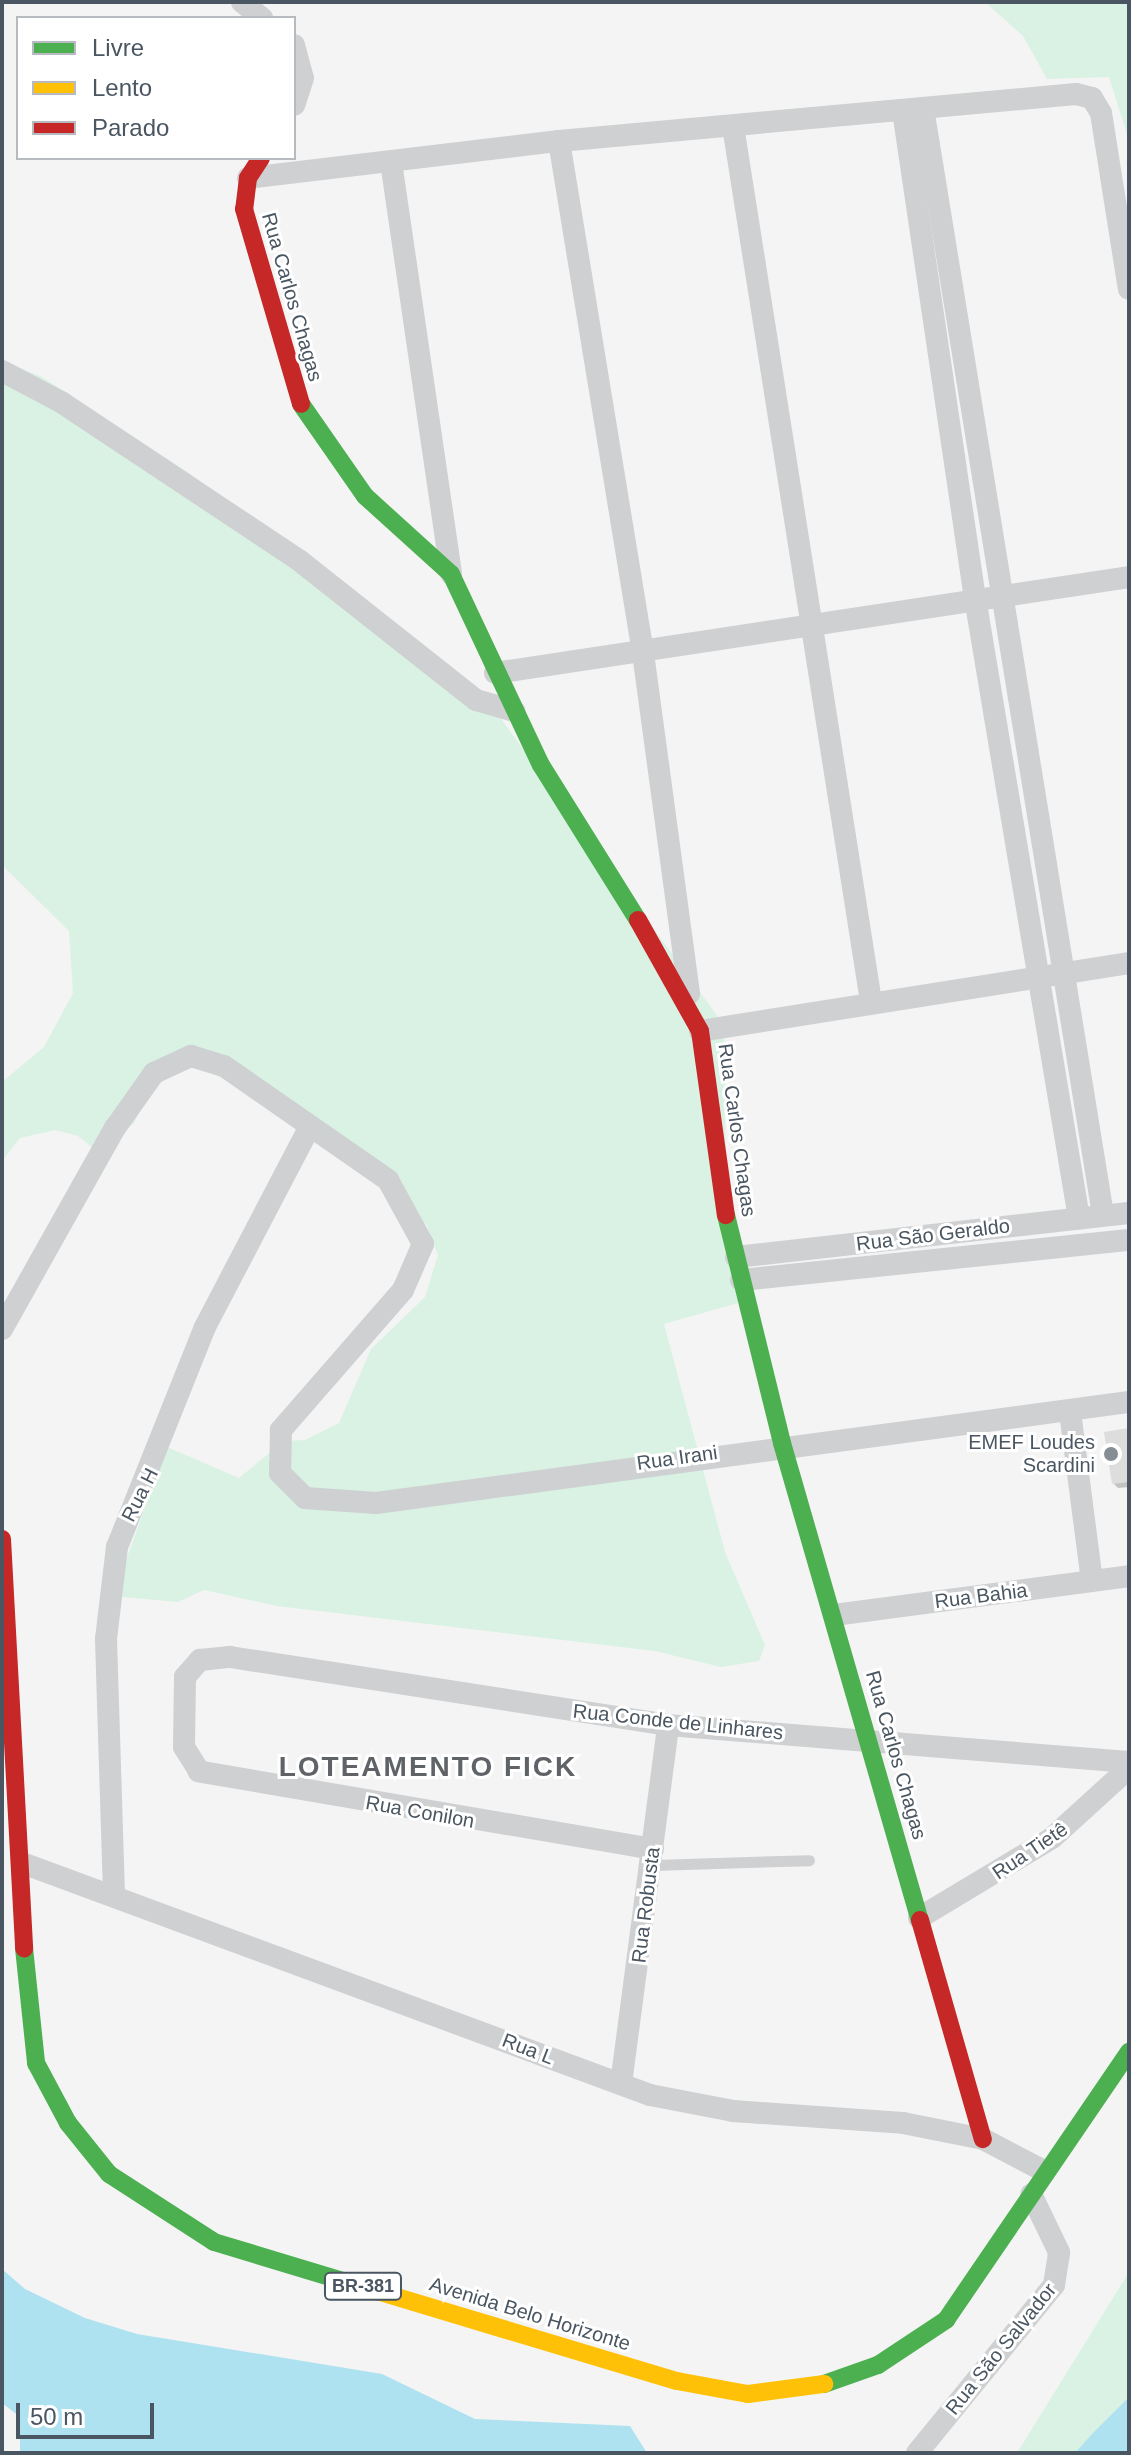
<!DOCTYPE html>
<html>
<head>
<meta charset="utf-8">
<style>
	body { margin:0 }
	#map { position:relative; width:1131px; height:2455px; overflow:hidden; background:#f4f4f4; font-family:Arial,sans-serif }
	div>[style] { position:absolute }
	.green>* { inset:0; background:#d9f2e3 }
	.water>* { inset:0; background:#aee2f0 }
	.shadow>* { inset:0; background:#0003 }
	.river>* { height:34px; margin:-17px; padding:0 17px; transform-origin:17px; border-radius:17px; background:#aee2f0 }
	.building>* { inset:0; background:#ddddde }
	.lane>* { height:11px; margin:-5.5px; padding:0 5.5px; transform-origin:5.5px; border-radius:5.5px; background:#ced0d2 }
	.street>* { height:22px; margin:-11px; padding:0 11px; transform-origin:11px; border-radius:11px; background:#ced0d2 }
	.fast>* { height:18px; margin:-9px; padding:0 9px; transform-origin:9px; border-radius:9px; background:#4caf50 }
	.slow>* { height:18px; margin:-9px; padding:0 9px; transform-origin:9px; border-radius:9px; background:#ffc107 }
	.jam>* { height:18px; margin:-9px; padding:0 9px; transform-origin:9px; border-radius:9px; background:#c62828 }
	.dots>* { width:22px; height:22px; translate:-50% -50%; box-sizing:border-box; border:4px solid #fff; border-radius:50% }
	span { translate:-50% -50%; white-space:nowrap; text-align:center; line-height:1.15; -webkit-text-stroke:6px #fff; paint-order:stroke }
	.shield-label span { padding:2px 6px; background:#fff; border:2px solid; border-radius:6px; -webkit-text-stroke-width:0 }
	.shield-label { font-size:18px; color:#4a5661; font-weight:700 }
	.street-label { font-size:20px; color:#4a5661 }
	.poi-label { font-size:20px; color:#4a5661 }
	.right { translate:-100% -50%; text-align:right }
	.district-label { font-size:28px; color:#5f6368; font-weight:700; letter-spacing:2px }
	.frame { position:absolute; inset:0; border:4px solid #4a5661; pointer-events:none }
	.legend { position:absolute; left:16px; top:16px; width:280px; height:144px; box-sizing:border-box; background:#fff; border:2px solid #b7bbc0; margin:0; padding:10px 14px; list-style:none; font-size:24px; color:#4a5661 }
	.legend li { display:flex; align-items:center; gap:16px; height:40px }
	.legend b { width:40px; border:2px solid #b7bbc0 }
	.scale { position:absolute; left:16px; top:2403px; width:138px; height:36px; box-sizing:border-box; border:4px solid #4a5661; border-top:0; padding-left:10px; font-size:24px; line-height:28px; white-space:nowrap; color:#4a5661; -webkit-text-stroke:6px #fff; paint-order:stroke }
</style>
</head>
<body>
<div id="map">
	<div class="green">
		<i style="clip-path:polygon(985px 2px,1129px 2px,1129px 141px,1109px 77px,1047px 79px,1023px 36px)"></i>
		<i style="clip-path:polygon(2px 361px,42px 377px,189px 473px,480px 690px,724px 1025px,726px 1193px,738px 1303px,664px 1324px,725px 1552px,765px 1645px,759px 1661px,721px 1667px,655px 1651px,277px 1606px,204px 1590px,178px 1602px,122px 1597px,125px 1563px,167px 1447px,239px 1478px,284px 1441px,305px 1440px,339px 1423px,371px 1349px,425px 1297px,438px 1255px,427px 1226px,385px 1178px,208px 1055px,154px 1081px,134px 1123px,98px 1152px,78px 1136px,55px 1130px,20px 1138px,2px 1161px,2px 1082px,44px 1047px,73px 993px,69px 931px,2px 865px)"></i>
		<i style="clip-path:polygon(1129px 2272px,1129px 2397px,1075px 2453px,1017px 2453px)"></i>
	</div>
	<div class="water">
		<i style="clip-path:polygon(2px 2269px,25px 2289px,85px 2318px,137px 2334px,382px 2374px,475px 2419px,630px 2426px,647px 2453px,192px 2453px,156px 2441px,138px 2445px,138px 2453px,20px 2453px,20px 2417px,2px 2403px)"></i>
		<i style="clip-path:polygon(1129px 2397px,1129px 2453px,1075px 2453px,1093px 2433px)"></i>
	</div>
	<div class="shadow">
		<i style="clip-path:polygon(1129px 1430px,1129px 1487px,1118px 1488px,1113px 1483px)"></i>
	</div>
	<div class="river">
		<i style="left:113px;top:2420px;width:75px;rotate:26.2deg"></i>
	</div>
	<div class="building">
		<i style="clip-path:polygon(1129px 1428px,1129px 1482px,1112px 1484px,1104px 1432px)"></i>
	</div>
	<div class="lane">
		<i style="left:654px;top:1865px;width:155px;rotate:-1.8deg"></i>
	</div>
	<div class="street">
		<i style="left:242px;top:2px;width:26px;rotate:39deg"></i>
		<i style="left:294px;top:45px;width:34px;rotate:75deg"></i>
		<i style="left:303px;top:78px;width:28px;rotate:108deg"></i>
		<i style="left:923px;top:108px;width:1122px;rotate:80.76deg"></i>
		<i style="left:903px;top:111px;width:498px;rotate:81.6deg"></i>
		<i style="left:976px;top:604px;width:623px;rotate:80.48deg"></i>
		<i style="left:733px;top:126px;width:886px;rotate:81.04deg"></i>
		<i style="left:559px;top:141px;width:519px;rotate:80.68deg"></i>
		<i style="left:643px;top:653px;width:344px;rotate:82.3deg"></i>
		<i style="left:391px;top:162px;width:416px;rotate:81.7deg"></i>
		<i style="left:248px;top:178px;width:313px;rotate:-6.8deg"></i>
		<i style="left:559px;top:141px;width:519px;rotate:-5.19deg"></i>
		<i style="left:1076px;top:94px;width:16px;rotate:14deg"></i>
		<i style="left:1092px;top:98px;width:17px;rotate:59deg"></i>
		<i style="left:1101px;top:113px;width:178px;rotate:81deg"></i>
		<i style="left:2px;top:371px;width:67px;rotate:27.7deg"></i>
		<i style="left:61px;top:402px;width:287px;rotate:33.6deg"></i>
		<i style="left:300px;top:561px;width:224px;rotate:38.3deg"></i>
		<i style="left:476px;top:700px;width:40px;rotate:16deg"></i>
		<i style="left:495px;top:673px;width:641px;rotate:-8.61deg"></i>
		<i style="left:700px;top:1031px;width:434px;rotate:-9deg"></i>
		<i style="left:736px;top:1257px;width:395px;rotate:-6.4deg"></i>
		<i style="left:741px;top:1280px;width:390px;rotate:-5.9deg"></i>
		<i style="left:2px;top:1329px;width:231px;rotate:-60.7deg"></i>
		<i style="left:115px;top:1128px;width:67px;rotate:-54.7deg"></i>
		<i style="left:154px;top:1073px;width:41px;rotate:-24.7deg"></i>
		<i style="left:191px;top:1056px;width:34px;rotate:17deg"></i>
		<i style="left:224px;top:1066px;width:200px;rotate:34.8deg"></i>
		<i style="left:388px;top:1180px;width:73px;rotate:61.3deg"></i>
		<i style="left:423px;top:1244px;width:50px;rotate:113.5deg"></i>
		<i style="left:403px;top:1290px;width:186px;rotate:131.1deg"></i>
		<i style="left:281px;top:1430px;width:43px;rotate:91.3deg"></i>
		<i style="left:280px;top:1473px;width:35px;rotate:45deg"></i>
		<i style="left:305px;top:1498px;width:71px;rotate:4deg"></i>
		<i style="left:376px;top:1503px;width:760px;rotate:-7.64deg"></i>
		<i style="left:1070px;top:1412px;width:170px;rotate:82.6deg"></i>
		<i style="left:834px;top:1615px;width:298px;rotate:-7.5deg"></i>
		<i style="left:653px;top:1849px;width:461px;rotate:-170.3deg"></i>
		<i style="left:199px;top:1771px;width:28px;rotate:-122deg"></i>
		<i style="left:184px;top:1747px;width:70px;rotate:-89.2deg"></i>
		<i style="left:185px;top:1677px;width:23px;rotate:-49deg"></i>
		<i style="left:200px;top:1660px;width:30px;rotate:-6deg"></i>
		<i style="left:230px;top:1657px;width:443px;rotate:8.8deg"></i>
		<i style="left:668px;top:1725px;width:462px;rotate:4.6deg"></i>
		<i style="left:25px;top:1864px;width:666px;rotate:20.28deg"></i>
		<i style="left:650px;top:2095px;width:85px;rotate:10.9deg"></i>
		<i style="left:733px;top:2111px;width:170px;rotate:4deg"></i>
		<i style="left:903px;top:2123px;width:82px;rotate:11.3deg"></i>
		<i style="left:983px;top:2139px;width:69px;rotate:27.7deg"></i>
		<i style="left:114px;top:1894px;width:255px;rotate:-91.8deg"></i>
		<i style="left:106px;top:1639px;width:93px;rotate:-83.2deg"></i>
		<i style="left:117px;top:1547px;width:237px;rotate:-68.2deg"></i>
		<i style="left:205px;top:1327px;width:225px;rotate:-62.4deg"></i>
		<i style="left:919px;top:1918px;width:155px;rotate:-31deg"></i>
		<i style="left:1052px;top:1838px;width:104px;rotate:-42.3deg"></i>
		<i style="left:621px;top:2084px;width:362px;rotate:-82.5deg"></i>
		<i style="left:917px;top:2453px;width:217px;rotate:-50.8deg"></i>
		<i style="left:1054px;top:2285px;width:33px;rotate:-81deg"></i>
		<i style="left:1059px;top:2252px;width:64px;rotate:-115.8deg"></i>
	</div>
	<div class="fast">
		<i style="left:301px;top:404px;width:112px;rotate:55.2deg"></i>
		<i style="left:365px;top:496px;width:116px;rotate:42.2deg"></i>
		<i style="left:451px;top:574px;width:211px;rotate:64.8deg"></i>
		<i style="left:541px;top:765px;width:183px;rotate:58deg"></i>
		<i style="left:726px;top:1215px;width:235px;rotate:76.2deg"></i>
		<i style="left:782px;top:1443px;width:497px;rotate:73.9deg"></i>
		<i style="left:24px;top:1948px;width:116px;rotate:84deg"></i>
		<i style="left:36px;top:2063px;width:68px;rotate:61.9deg"></i>
		<i style="left:68px;top:2123px;width:65px;rotate:51.2deg"></i>
		<i style="left:109px;top:2174px;width:125px;rotate:32.9deg"></i>
		<i style="left:214px;top:2242px;width:173px;rotate:16.8deg"></i>
		<i style="left:824px;top:2384px;width:57px;rotate:-19.4deg"></i>
		<i style="left:878px;top:2365px;width:82px;rotate:-33.5deg"></i>
		<i style="left:946px;top:2320px;width:325px;rotate:-55.7deg"></i>
	</div>
	<div class="slow">
		<i style="left:380px;top:2292px;width:310px;rotate:16.7deg"></i>
		<i style="left:677px;top:2381px;width:72px;rotate:10.4deg"></i>
		<i style="left:748px;top:2394px;width:77px;rotate:-7.5deg"></i>
	</div>
	<div class="jam">
		<i style="left:261px;top:158px;width:24px;rotate:123deg"></i>
		<i style="left:248px;top:178px;width:31px;rotate:97deg"></i>
		<i style="left:244px;top:209px;width:203px;rotate:73.7deg"></i>
		<i style="left:638px;top:920px;width:127px;rotate:60.8deg"></i>
		<i style="left:700px;top:1031px;width:186px;rotate:82deg"></i>
		<i style="left:2px;top:1539px;width:410px;rotate:86.9deg"></i>
		<i style="left:920px;top:1920px;width:228px;rotate:74deg"></i>
	</div>
	<div class="dots">
		<i style="left:1111px;top:1454px;background:#868d94"></i>
	</div>
	<div class="shield-label">
		<span style="left:363px;top:2286px">BR-381</span>
	</div>
	<div class="street-label">
		<span style="left:292px;top:297px;rotate:74deg">Rua Carlos Chagas</span>
		<span style="left:737px;top:1130px;rotate:82deg">Rua Carlos Chagas</span>
		<span style="left:933px;top:1235px;rotate:-7deg">Rua São Geraldo</span>
		<span style="left:677px;top:1458px;rotate:-8deg">Rua Irani</span>
		<span style="left:140px;top:1495px;rotate:-63deg">Rua H</span>
		<span style="left:981px;top:1596px;rotate:-7deg">Rua Bahia</span>
		<span style="left:678px;top:1722px;rotate:6deg">Rua Conde de Linhares</span>
		<span style="left:896px;top:1755px;rotate:74deg">Rua Carlos Chagas</span>
		<span style="left:420px;top:1812px;rotate:10deg">Rua Conilon</span>
		<span style="left:1030px;top:1851px;rotate:-34deg">Rua Tietê</span>
		<span style="left:646px;top:1905px;rotate:-83deg">Rua Robusta</span>
		<span style="left:528px;top:2049px;rotate:21deg">Rua L</span>
		<span style="left:530px;top:2314px;rotate:17deg">Avenida Belo Horizonte</span>
		<span style="left:1001px;top:2349px;rotate:-51deg">Rua São Salvador</span>
	</div>
	<div class="poi-label">
		<span class="right" style="left:1095px;top:1454px">EMEF Loudes<br>Scardini</span>
	</div>
	<div class="district-label">
		<span style="left:428px;top:1767px">LOTEAMENTO FICK</span>
	</div>
	<div class="frame"></div>
	<ul class="legend">
	<li><b style="height:10px;background:#4caf50"></b>Livre</li>
	<li><b style="height:10px;background:#ffc107"></b>Lento</li>
	<li><b style="height:10px;background:#c62828"></b>Parado</li>
	</ul>
	<div class="scale">50 m</div>
</div>
</body>
</html>
